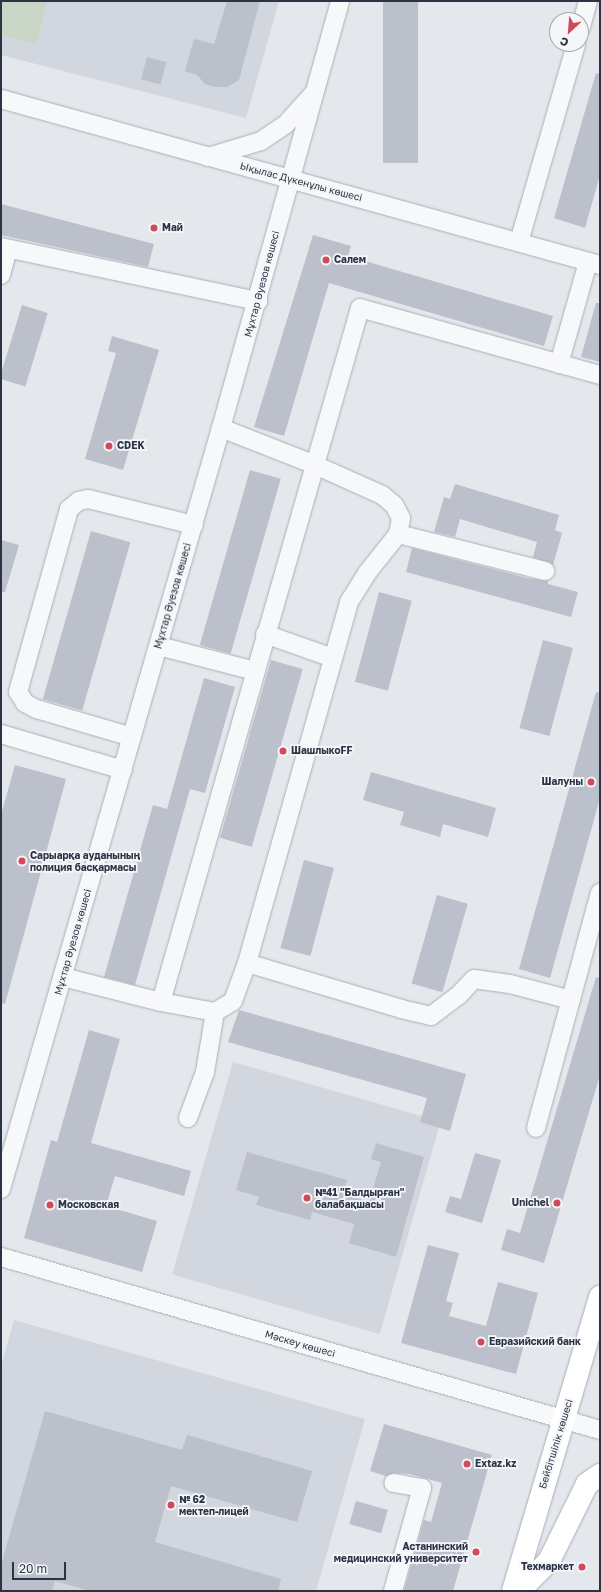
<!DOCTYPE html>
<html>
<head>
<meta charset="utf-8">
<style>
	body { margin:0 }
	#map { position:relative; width:601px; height:1592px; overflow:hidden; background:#e4e7ec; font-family:"Golos Text",sans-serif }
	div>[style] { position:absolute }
	.built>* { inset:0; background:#d2d6de; transform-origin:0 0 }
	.green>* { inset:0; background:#c9d6c5 }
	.building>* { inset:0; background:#bbc0ca; transform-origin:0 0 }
	.roads { filter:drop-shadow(0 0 1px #a9aeb7) drop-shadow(0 0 1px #a9aeb7) }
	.minor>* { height:18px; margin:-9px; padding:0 9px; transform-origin:9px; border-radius:9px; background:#f7f8fa }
	.major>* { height:22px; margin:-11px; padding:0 11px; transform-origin:11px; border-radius:11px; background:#fff }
	.dots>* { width:11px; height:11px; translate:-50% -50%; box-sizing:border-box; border:2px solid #f4f6f9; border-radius:50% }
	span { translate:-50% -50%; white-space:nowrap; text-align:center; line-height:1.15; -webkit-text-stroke:3.5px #f4f6f9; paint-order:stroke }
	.street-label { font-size:10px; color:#2b3445 }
	.poi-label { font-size:10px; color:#2b3445; font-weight:700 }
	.left { translate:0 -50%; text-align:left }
	.right { translate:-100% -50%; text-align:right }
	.frame { position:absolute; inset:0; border:2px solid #2b3445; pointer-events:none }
	.north { position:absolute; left:549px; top:12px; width:40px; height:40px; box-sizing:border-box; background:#f4f6f9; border:1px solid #a4a8b1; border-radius:50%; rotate:206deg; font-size:11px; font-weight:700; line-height:16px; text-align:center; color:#2b3445 }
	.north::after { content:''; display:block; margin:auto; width:14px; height:18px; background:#d1495b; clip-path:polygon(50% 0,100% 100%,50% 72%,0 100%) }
	.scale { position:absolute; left:12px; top:1562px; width:54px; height:18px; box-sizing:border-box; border:2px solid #2b3445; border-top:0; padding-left:5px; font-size:12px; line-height:14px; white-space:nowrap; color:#2b3445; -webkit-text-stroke:3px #f4f6f9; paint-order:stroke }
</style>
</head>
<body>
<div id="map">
	<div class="built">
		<i style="clip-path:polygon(1px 1px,279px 1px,246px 118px,1px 55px)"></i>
		<i style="left:233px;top:1062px;width:216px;height:221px;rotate:16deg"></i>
		<i style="clip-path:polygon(14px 1320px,365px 1419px,316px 1591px,1px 1591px,1px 1367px)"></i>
	</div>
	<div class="green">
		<i style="clip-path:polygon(1px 1px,47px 1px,36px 44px,1px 35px)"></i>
	</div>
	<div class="building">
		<i style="clip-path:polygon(227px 1px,260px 1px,239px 80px,227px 87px,214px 87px,205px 84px,197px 75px,185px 71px,194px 39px,214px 44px)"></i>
		<i style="left:383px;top:1px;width:35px;height:162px"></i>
		<i style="left:147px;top:57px;width:20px;height:23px;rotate:15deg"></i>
		<i style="clip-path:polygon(596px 73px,600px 74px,600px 175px,585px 228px,554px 218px)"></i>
		<i style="clip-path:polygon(1px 204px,154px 244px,148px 267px,1px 235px)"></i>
		<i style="clip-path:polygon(313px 235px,351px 246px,348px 256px,553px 316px,544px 346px,329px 283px,284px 436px,254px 427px)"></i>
		<i style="clip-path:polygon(596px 303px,600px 303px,600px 362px,581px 357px)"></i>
		<i style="left:22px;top:305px;width:27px;height:77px;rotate:17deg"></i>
		<i style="clip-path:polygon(112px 336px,159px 350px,123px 470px,85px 459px,116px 353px,108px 351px)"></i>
		<i style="left:250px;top:470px;width:32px;height:182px;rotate:16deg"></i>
		<i style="clip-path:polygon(455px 484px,559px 515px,555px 530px,562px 533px,553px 565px,533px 557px,537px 542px,460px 519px,455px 537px,434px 532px,444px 497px,450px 499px)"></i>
		<i style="left:91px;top:531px;width:41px;height:175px;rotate:16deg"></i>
		<i style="clip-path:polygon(1px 540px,19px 545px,5px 592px,1px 592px)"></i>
		<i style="clip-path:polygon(412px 548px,527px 578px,548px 581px,548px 584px,578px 592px,571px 617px,406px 572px)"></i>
		<i style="left:379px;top:592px;width:34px;height:93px;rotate:15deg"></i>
		<i style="left:543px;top:640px;width:31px;height:91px;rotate:15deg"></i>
		<i style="left:271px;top:660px;width:33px;height:185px;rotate:16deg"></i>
		<i style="clip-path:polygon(204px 678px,235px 687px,205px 793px,190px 789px,135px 985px,104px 977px,153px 805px,167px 809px)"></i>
		<i style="clip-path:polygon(596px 692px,600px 693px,600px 798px,550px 978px,519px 969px)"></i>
		<i style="clip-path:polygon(15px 765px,66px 779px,5px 1004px,1px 1003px,1px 815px)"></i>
		<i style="clip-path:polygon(371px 772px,496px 808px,488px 837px,443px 824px,440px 837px,400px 825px,404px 812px,363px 800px)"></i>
		<i style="left:304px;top:860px;width:31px;height:91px;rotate:15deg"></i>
		<i style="left:437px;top:895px;width:32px;height:92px;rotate:16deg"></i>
		<i style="clip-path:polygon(596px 977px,600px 978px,600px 1075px,544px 1263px,501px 1250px,507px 1229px,520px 1233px)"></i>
		<i style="clip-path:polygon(239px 1010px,466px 1074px,450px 1131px,420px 1122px,427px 1098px,228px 1042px)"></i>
		<i style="clip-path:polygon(89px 1030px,120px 1039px,91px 1143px,191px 1171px,184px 1196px,115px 1176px,106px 1206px,157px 1221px,142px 1272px,24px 1238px,51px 1140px,57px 1142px)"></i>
		<i style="clip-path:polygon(376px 1143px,424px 1157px,396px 1257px,349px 1243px,354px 1224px,312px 1212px,310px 1220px,256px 1205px,259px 1197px,236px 1190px,247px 1152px,347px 1180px,343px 1194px,369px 1202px,381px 1162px,371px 1159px)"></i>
		<i style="clip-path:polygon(475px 1153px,501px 1160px,482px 1223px,445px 1212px,450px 1196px,461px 1199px)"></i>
		<i style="clip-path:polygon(428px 1245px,459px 1253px,446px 1301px,453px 1303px,449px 1316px,486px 1326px,498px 1282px,538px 1293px,516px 1374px,401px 1343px)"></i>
		<i style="clip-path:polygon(45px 1411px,182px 1450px,187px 1435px,312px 1471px,297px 1522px,171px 1486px,155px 1542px,281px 1579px,278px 1591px,90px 1591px,55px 1581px,52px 1591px,1px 1591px,1px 1565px)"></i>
		<i style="clip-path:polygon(384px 1424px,492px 1455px,453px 1591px,404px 1591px,424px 1520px,431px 1522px,442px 1483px,410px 1474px,394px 1473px,386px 1476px,370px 1471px)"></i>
		<i style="left:356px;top:1501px;width:33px;height:24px;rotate:16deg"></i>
	</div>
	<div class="roads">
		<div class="minor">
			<i style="left:581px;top:27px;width:27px;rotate:-75deg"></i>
			<i style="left:1px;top:99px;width:622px;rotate:15.49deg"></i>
			<i style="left:208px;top:157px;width:55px;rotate:-16.8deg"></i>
			<i style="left:261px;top:141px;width:30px;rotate:-34deg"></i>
			<i style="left:286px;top:124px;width:40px;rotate:-48deg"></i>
			<i style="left:519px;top:242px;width:206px;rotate:-73.9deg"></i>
			<i style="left:1px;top:247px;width:263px;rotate:11.9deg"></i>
			<i style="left:1px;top:275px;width:27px;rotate:-75deg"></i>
			<i style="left:559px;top:364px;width:106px;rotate:-74.1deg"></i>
			<i style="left:398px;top:534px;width:152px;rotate:14.1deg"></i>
			<i style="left:265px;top:634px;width:72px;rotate:19.4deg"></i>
			<i style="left:159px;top:646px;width:99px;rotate:14.6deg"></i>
			<i style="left:1px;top:734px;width:127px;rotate:16.4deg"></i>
			<i style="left:132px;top:737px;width:100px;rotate:-163.7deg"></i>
			<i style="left:36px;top:709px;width:13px;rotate:-151deg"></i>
			<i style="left:25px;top:703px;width:13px;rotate:-122deg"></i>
			<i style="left:18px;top:692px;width:190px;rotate:-74.4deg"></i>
			<i style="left:69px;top:509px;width:13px;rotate:-39deg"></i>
			<i style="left:79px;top:501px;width:9px;rotate:-13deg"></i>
			<i style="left:88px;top:499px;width:109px;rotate:13.8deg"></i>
			<i style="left:247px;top:963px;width:161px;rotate:16.6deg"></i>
			<i style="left:401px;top:1009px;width:31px;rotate:13deg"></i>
			<i style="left:431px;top:1016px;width:34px;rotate:-37deg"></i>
			<i style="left:458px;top:996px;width:23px;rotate:-47deg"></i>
			<i style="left:474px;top:979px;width:36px;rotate:8deg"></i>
			<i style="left:510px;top:984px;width:63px;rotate:14.7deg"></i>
			<i style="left:63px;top:977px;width:101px;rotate:14.3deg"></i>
			<i style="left:161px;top:1002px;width:722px;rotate:-74deg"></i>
			<i style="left:360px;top:308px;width:249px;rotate:15.6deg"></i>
			<i style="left:161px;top:1002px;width:55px;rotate:10.5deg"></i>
			<i style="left:215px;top:1012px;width:21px;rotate:-31deg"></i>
			<i style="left:233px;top:1001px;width:40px;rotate:-69.8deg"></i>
			<i style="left:247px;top:963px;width:375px;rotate:-74.2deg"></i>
			<i style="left:349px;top:602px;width:34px;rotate:-58deg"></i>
			<i style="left:367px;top:573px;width:50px;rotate:-51.5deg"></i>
			<i style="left:398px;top:534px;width:16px;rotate:-79deg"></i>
			<i style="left:401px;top:518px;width:15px;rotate:-118deg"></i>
			<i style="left:394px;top:505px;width:16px;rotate:-140deg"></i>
			<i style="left:382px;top:495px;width:76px;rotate:-155.8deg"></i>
			<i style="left:313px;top:464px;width:99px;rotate:-158.6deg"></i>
			<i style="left:188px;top:1118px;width:49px;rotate:-69.7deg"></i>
			<i style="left:205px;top:1072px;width:61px;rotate:-80.5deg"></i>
			<i style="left:536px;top:1128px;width:244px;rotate:-74.8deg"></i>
			<i style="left:1px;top:1189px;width:792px;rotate:-73.88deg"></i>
			<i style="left:221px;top:428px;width:443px;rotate:-74.4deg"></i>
			<i style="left:1px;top:1257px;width:623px;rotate:16.11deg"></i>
			<i style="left:393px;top:1591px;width:107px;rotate:-74.3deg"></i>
			<i style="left:422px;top:1488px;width:29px;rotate:-170deg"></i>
		</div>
		<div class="major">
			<i style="left:513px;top:1591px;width:307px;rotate:-73.5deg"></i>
			<i style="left:519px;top:1591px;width:42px;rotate:-45deg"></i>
			<i style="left:549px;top:1561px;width:86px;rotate:-63.7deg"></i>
			<i style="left:587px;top:1484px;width:16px;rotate:-35deg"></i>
		</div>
	</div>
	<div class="dots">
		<i style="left:154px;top:228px;background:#d1495b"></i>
		<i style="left:326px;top:260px;background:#d1495b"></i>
		<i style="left:109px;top:446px;background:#d1495b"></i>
		<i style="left:283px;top:751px;background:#d1495b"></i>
		<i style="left:591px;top:782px;background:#d1495b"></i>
		<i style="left:22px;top:861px;background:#d1495b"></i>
		<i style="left:307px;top:1198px;background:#d1495b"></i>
		<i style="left:557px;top:1203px;background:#d1495b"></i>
		<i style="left:50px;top:1205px;background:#d1495b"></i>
		<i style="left:481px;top:1342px;background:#d1495b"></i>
		<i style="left:467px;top:1464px;background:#d1495b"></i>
		<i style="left:171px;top:1505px;background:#d1495b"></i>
		<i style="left:476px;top:1552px;background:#d1495b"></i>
		<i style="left:582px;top:1567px;background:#d1495b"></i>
	</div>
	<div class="street-label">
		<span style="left:301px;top:182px;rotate:15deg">Ықылас Дүкенұлы көшесі</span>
		<span style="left:262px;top:284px;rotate:-75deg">Мұхтар Әуезов көшесі</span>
		<span style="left:173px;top:596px;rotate:-74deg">Мұхтар Әуезов көшесі</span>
		<span style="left:73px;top:942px;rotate:-74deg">Мұхтар Әуезов көшесі</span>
		<span style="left:300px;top:1344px;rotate:16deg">Мәскеу көшесі</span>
		<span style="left:556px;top:1444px;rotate:-73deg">Бейбітшілік көшесі</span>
	</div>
	<div class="poi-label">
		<span class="left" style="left:162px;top:228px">Май</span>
		<span class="left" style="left:334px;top:260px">Салем</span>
		<span class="left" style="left:117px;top:446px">CDEK</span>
		<span class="left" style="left:291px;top:751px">ШашлыкoFF</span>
		<span class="right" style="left:583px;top:782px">Шалуны</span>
		<span class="left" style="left:30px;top:861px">Сарыарқа ауданының<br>полиция басқармасы</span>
		<span class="left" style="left:315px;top:1198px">№41 "Балдырған"<br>балабақшасы</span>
		<span class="right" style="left:549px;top:1203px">Unichel</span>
		<span class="left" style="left:58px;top:1205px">Московская</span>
		<span class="left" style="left:489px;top:1342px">Евразийский банк</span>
		<span class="left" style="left:475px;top:1464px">Extaz.kz</span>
		<span class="left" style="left:179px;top:1505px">№ 62<br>мектеп-лицей</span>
		<span class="right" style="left:468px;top:1552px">Астанинский<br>медицинский университет</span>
		<span class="right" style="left:574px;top:1567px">Техмаркет</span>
	</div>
	<div class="frame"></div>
	<div class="north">С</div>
	<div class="scale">20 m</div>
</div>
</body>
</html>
